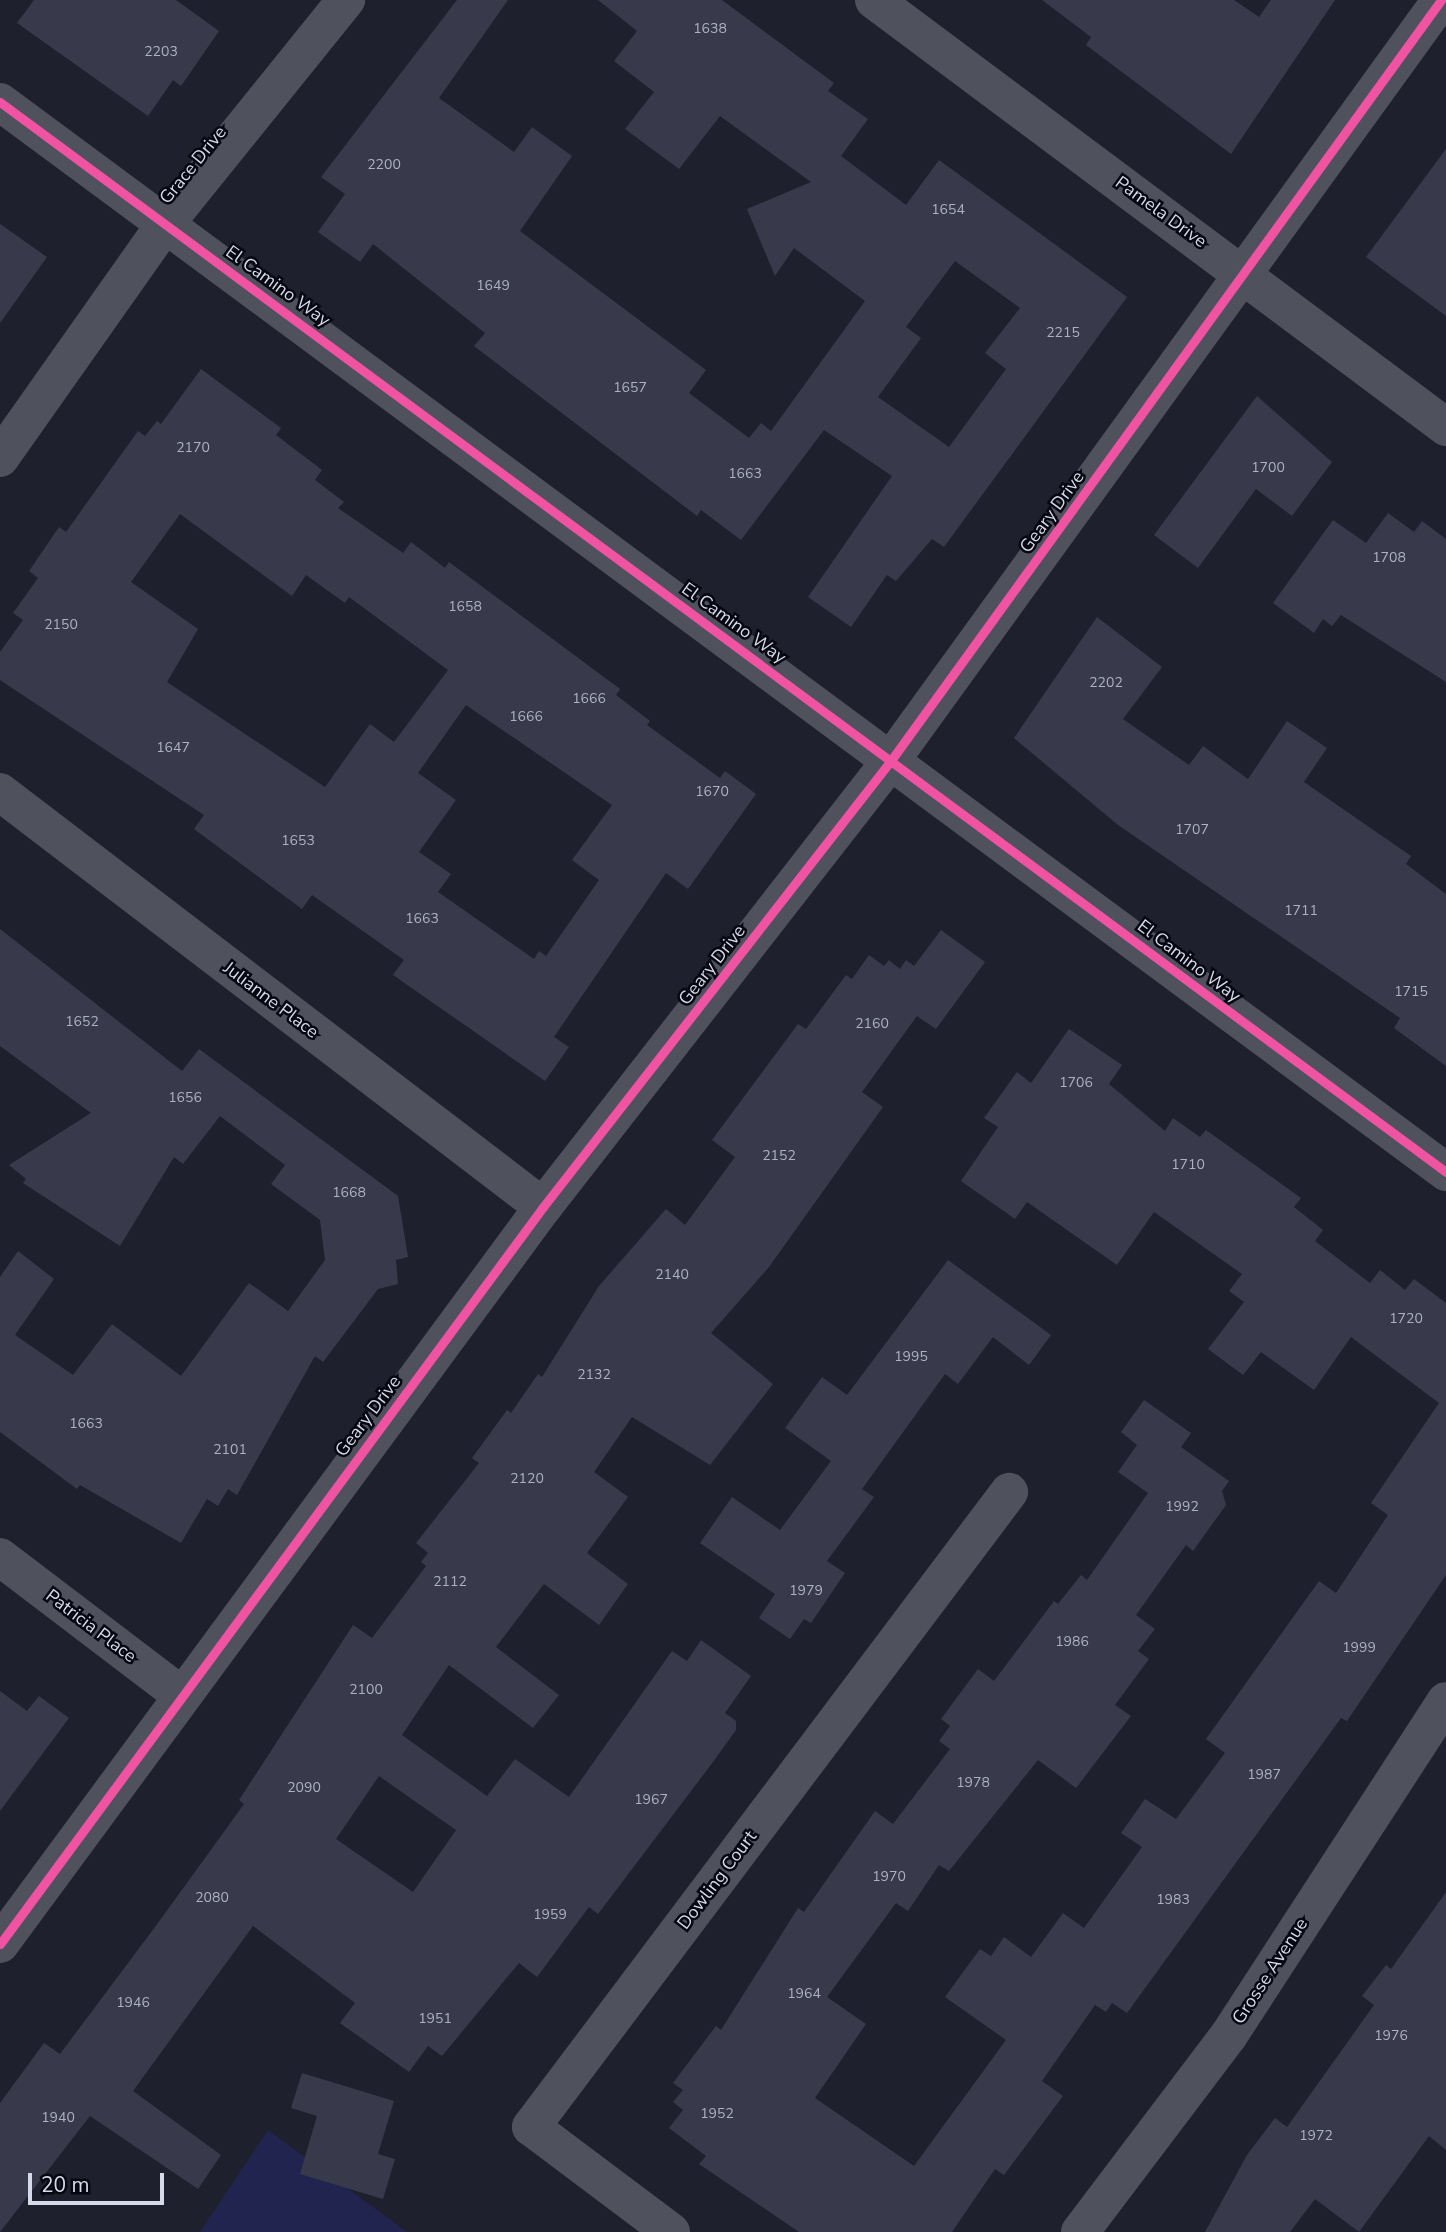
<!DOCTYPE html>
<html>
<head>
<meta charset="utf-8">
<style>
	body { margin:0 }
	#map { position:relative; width:1446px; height:2232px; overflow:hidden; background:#1e202d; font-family:"Nunito Sans",sans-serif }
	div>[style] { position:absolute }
	.green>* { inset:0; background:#20244f }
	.building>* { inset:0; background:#383a4c }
	.street>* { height:38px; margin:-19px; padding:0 19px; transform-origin:19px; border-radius:19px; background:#4f515c }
	.cycleway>* { height:9px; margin:-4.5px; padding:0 4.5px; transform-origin:4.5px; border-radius:4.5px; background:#f153a3 }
	span { translate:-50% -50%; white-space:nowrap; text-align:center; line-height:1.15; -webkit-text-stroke:5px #060711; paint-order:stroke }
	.number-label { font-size:14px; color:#aeb1c1 }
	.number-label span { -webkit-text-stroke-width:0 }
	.street-label { font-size:18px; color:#d5d9e8 }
	.scale { position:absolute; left:28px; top:2173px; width:136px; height:32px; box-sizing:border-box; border:4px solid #d5d9e8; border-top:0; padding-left:9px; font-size:21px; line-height:24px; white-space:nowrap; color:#d5d9e8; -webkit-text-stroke:5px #060711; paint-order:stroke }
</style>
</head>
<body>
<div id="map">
	<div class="green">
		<i style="clip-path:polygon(268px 2130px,407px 2232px,200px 2232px)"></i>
	</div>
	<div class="building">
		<i style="clip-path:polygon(34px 0,176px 0,219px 31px,181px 86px,173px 80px,148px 116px,17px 23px)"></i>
		<i style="clip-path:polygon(evenodd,457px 0,508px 0,439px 98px,514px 152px,532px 127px,572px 156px,520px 231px,706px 370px,689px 393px,749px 438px,761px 423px,771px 431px,865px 301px,794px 248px,775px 276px,747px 209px,811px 182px,720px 116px,679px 169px,625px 129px,654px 92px,614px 61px,637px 31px,598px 0,722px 0,834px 83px,828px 91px,868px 119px,841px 156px,906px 205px,939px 160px,1127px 297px,944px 547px,932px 539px,896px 581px,887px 575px,851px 627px,808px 597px,892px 476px,824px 430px,741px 540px,701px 510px,697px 516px,474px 346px,485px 333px,373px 244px,360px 262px,318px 232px,345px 194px,321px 177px,457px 0,955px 261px,1020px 308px,985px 353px,1006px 369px,949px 447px,878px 397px,921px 338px,906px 327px,955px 261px)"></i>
		<i style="clip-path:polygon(1042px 0,1234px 0,1259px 17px,1271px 0,1335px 0,1231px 154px,1086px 45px,1091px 37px)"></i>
		<i style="clip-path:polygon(1446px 149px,1446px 316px,1366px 257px)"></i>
		<i style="clip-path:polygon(0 224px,47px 257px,0 323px)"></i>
		<i style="clip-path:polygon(evenodd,201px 369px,281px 428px,276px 435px,322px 470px,315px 480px,344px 502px,338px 508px,403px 553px,411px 542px,445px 568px,449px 562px,620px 689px,616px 695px,650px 721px,647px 725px,720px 778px,725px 771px,756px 794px,688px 889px,666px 873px,554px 1037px,569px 1047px,545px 1081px,393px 975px,404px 960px,312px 895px,302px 909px,194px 829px,204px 815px,0 680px,0 652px,23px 620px,13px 613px,38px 578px,29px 571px,59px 527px,66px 532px,138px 431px,145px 436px,157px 421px,161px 424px,201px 369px,180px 514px,292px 596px,306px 575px,345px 603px,349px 597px,448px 670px,394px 742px,370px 724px,325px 787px,167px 682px,198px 629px,131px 582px,180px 514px,201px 369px,466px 705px,612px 805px,572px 860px,599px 880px,546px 956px,539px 951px,534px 959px,438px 892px,451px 874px,419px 852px,456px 800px,418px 773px,466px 705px)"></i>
		<i style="clip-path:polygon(1257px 396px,1332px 462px,1292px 516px,1256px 489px,1198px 568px,1154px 535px)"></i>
		<i style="clip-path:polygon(1388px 513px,1414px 532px,1422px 521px,1446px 539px,1446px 682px,1341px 615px,1332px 626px,1323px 619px,1314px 633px,1273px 603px,1333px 520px,1366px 543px)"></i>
		<i style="clip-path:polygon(1097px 617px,1162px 667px,1123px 719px,1189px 765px,1203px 746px,1248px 779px,1287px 721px,1327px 748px,1304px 782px,1411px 856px,1406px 864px,1446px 894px,1446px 1066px,1394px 1028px,1400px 1018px,1118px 825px,1014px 738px)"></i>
		<i style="clip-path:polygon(0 929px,182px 1071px,199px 1049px,398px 1196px,408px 1257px,396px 1260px,398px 1284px,378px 1289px,323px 1362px,315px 1356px,237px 1495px,228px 1489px,218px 1506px,207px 1499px,181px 1543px,80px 1485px,77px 1489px,0 1432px,0 1277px,18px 1251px,54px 1279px,15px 1335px,73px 1375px,112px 1324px,181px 1376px,249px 1283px,288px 1311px,325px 1260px,320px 1220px,271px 1184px,285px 1165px,220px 1116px,183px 1164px,174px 1157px,120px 1246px,23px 1183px,26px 1179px,9px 1165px,91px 1113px,0 1046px)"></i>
		<i style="clip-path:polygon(evenodd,941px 930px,985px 962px,936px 1029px,917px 1016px,862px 1092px,883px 1107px,769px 1267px,711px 1333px,773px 1384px,710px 1465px,632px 1417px,594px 1472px,628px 1497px,587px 1553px,628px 1584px,599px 1625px,544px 1584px,496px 1647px,559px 1695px,533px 1728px,449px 1665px,402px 1735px,487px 1796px,515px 1759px,569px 1797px,672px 1651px,687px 1661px,701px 1640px,751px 1676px,725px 1713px,736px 1721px,736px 1730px,713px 1762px,598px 1914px,589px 1907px,537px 1977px,519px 1963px,442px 2056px,428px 2046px,409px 2072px,340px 2023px,355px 2003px,253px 1926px,133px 2091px,221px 2155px,198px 2189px,90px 2116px,0 2232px,0 2103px,44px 2043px,60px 2054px,158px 1923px,244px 1804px,239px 1800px,353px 1625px,372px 1638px,426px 1566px,421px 1562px,428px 1553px,416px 1543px,479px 1463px,472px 1458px,507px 1410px,511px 1413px,538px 1374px,542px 1377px,599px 1286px,666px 1209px,685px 1225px,735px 1157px,712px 1140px,798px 1024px,806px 1029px,846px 975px,852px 979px,869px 955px,884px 966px,889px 960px,900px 969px,906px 960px,914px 966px,941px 930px,379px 1776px,456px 1830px,413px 1892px,336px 1839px,379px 1776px)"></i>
		<i style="clip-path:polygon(1069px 1029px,1122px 1065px,1109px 1084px,1165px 1131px,1173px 1118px,1200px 1137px,1206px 1130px,1301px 1198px,1294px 1207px,1323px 1230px,1315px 1241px,1370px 1283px,1380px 1270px,1405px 1290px,1414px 1279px,1446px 1303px,1446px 1575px,1347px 1721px,1341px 1718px,1127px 2013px,1112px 2003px,1106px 2012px,1095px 2005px,1042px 2081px,1063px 2096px,1004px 2175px,995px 2169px,952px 2232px,799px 2232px,699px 2164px,706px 2156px,669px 2128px,683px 2110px,673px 2102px,683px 2090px,673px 2083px,716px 2026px,721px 2030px,798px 1908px,804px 1912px,875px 1811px,893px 1824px,950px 1749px,939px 1741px,950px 1726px,941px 1719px,978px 1669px,994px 1681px,1054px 1601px,1058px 1604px,1081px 1575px,1087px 1580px,1148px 1493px,1118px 1472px,1137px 1445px,1121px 1432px,1144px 1400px,1191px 1433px,1181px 1447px,1229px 1481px,1222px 1491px,1226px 1505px,1193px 1551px,1186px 1545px,1136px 1615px,1155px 1629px,1138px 1651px,1149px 1659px,1115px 1705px,1131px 1716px,1076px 1788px,1038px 1760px,949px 1871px,939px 1865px,908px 1911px,896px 1903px,827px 1997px,866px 2024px,815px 2098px,914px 2166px,1006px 2040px,945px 1997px,980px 1949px,991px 1956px,1004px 1937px,1031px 1957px,1063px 1913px,1084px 1928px,1142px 1847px,1121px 1833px,1145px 1799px,1176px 1819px,1225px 1753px,1206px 1739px,1319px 1581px,1336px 1593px,1388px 1515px,1371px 1503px,1439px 1403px,1351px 1337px,1314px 1390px,1261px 1352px,1243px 1375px,1208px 1349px,1244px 1302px,1229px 1291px,1242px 1274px,1154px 1212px,1117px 1265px,1027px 1202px,1015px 1219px,961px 1181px,998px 1127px,984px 1118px,1017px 1072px,1031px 1083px)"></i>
		<i style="clip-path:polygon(948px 1260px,1051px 1335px,1029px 1365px,993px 1337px,958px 1384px,945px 1374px,862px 1489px,874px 1497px,827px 1561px,845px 1573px,811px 1623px,804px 1619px,790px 1639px,759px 1618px,775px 1594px,700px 1543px,732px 1497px,780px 1530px,831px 1461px,785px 1428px,822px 1377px,847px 1395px)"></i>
		<i style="clip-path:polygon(0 1691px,27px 1711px,39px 1696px,69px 1718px,0 1811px)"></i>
		<i style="clip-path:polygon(1446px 1892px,1446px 2150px,1429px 2136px,1359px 2232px,1315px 2199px,1290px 2232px,1205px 2232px,1247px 2155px,1275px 2118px,1287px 2127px,1374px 2005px,1362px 1996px,1386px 1965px,1391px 1969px)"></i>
		<i style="clip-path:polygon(302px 2073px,394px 2101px,378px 2154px,395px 2159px,383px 2199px,300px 2174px,317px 2116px,291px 2108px)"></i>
	</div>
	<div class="street">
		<i style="left:874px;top:0;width:714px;rotate:36.74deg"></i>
		<i style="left:0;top:102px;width:1799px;rotate:36.5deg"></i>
		<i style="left:0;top:458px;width:288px;rotate:-54.8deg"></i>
		<i style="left:166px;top:223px;width:287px;rotate:-51.1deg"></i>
		<i style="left:0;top:792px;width:683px;rotate:37.39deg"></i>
		<i style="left:0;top:1557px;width:228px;rotate:37.3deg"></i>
		<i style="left:0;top:1944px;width:915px;rotate:-53.62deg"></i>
		<i style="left:543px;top:1207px;width:568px;rotate:-52.08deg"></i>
		<i style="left:892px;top:759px;width:937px;rotate:-54.12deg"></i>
		<i style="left:671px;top:2232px;width:175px;rotate:-143.1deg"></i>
		<i style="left:531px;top:2127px;width:795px;rotate:-53.03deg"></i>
		<i style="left:1080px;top:2232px;width:247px;rotate:-52.9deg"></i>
		<i style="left:1229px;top:2035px;width:398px;rotate:-57deg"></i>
	</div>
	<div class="cycleway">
		<i style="left:0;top:102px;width:1799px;rotate:36.5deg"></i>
		<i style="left:0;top:1944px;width:915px;rotate:-53.62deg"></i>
		<i style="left:543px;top:1207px;width:568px;rotate:-52.08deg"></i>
		<i style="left:892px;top:759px;width:937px;rotate:-54.12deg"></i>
	</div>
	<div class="number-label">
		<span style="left:710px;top:29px">1638</span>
		<span style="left:161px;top:52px">2203</span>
		<span style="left:384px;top:165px">2200</span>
		<span style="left:948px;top:210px">1654</span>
		<span style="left:493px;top:286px">1649</span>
		<span style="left:1063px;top:333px">2215</span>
		<span style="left:630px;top:388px">1657</span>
		<span style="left:193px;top:448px">2170</span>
		<span style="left:1268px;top:468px">1700</span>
		<span style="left:745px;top:474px">1663</span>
		<span style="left:1389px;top:558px">1708</span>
		<span style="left:465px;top:607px">1658</span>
		<span style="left:61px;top:625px">2150</span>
		<span style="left:1106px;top:683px">2202</span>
		<span style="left:589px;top:699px">1666</span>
		<span style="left:526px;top:717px">1666</span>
		<span style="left:173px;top:748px">1647</span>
		<span style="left:712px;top:792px">1670</span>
		<span style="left:1192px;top:830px">1707</span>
		<span style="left:298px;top:841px">1653</span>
		<span style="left:1301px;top:911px">1711</span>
		<span style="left:422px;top:919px">1663</span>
		<span style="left:1411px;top:992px">1715</span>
		<span style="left:82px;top:1022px">1652</span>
		<span style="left:872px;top:1024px">2160</span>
		<span style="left:1076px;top:1083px">1706</span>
		<span style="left:185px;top:1098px">1656</span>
		<span style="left:779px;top:1156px">2152</span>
		<span style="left:1188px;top:1165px">1710</span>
		<span style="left:349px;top:1193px">1668</span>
		<span style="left:672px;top:1275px">2140</span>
		<span style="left:1406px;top:1319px">1720</span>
		<span style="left:911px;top:1357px">1995</span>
		<span style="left:594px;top:1375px">2132</span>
		<span style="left:86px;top:1424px">1663</span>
		<span style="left:230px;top:1450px">2101</span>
		<span style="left:527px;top:1479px">2120</span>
		<span style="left:1182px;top:1507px">1992</span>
		<span style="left:450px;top:1582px">2112</span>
		<span style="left:806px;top:1591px">1979</span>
		<span style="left:1072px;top:1642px">1986</span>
		<span style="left:1359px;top:1648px">1999</span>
		<span style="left:366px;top:1690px">2100</span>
		<span style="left:1264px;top:1775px">1987</span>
		<span style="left:973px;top:1783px">1978</span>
		<span style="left:304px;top:1788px">2090</span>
		<span style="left:651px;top:1800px">1967</span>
		<span style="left:889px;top:1877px">1970</span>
		<span style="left:212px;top:1898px">2080</span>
		<span style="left:1173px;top:1900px">1983</span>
		<span style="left:550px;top:1915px">1959</span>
		<span style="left:804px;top:1994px">1964</span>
		<span style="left:133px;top:2003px">1946</span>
		<span style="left:435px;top:2019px">1951</span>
		<span style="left:1391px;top:2036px">1976</span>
		<span style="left:717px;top:2114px">1952</span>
		<span style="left:58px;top:2118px">1940</span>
		<span style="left:1316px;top:2136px">1972</span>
	</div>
	<div class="street-label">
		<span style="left:193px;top:165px;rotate:-51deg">Grace Drive</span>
		<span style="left:1161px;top:212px;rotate:36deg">Pamela Drive</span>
		<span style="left:278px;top:286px;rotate:36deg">El Camino Way</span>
		<span style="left:1052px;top:512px;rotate:-54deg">Geary Drive</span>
		<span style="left:734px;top:623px;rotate:36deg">El Camino Way</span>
		<span style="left:1189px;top:961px;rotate:37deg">El Camino Way</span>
		<span style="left:712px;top:965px;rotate:-52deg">Geary Drive</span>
		<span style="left:271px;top:1000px;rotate:37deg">Julianne Place</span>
		<span style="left:368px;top:1416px;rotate:-53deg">Geary Drive</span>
		<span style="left:91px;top:1626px;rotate:37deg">Patricia Place</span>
		<span style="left:717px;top:1880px;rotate:-53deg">Dowling Court</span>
		<span style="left:1270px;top:1971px;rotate:-57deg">Grosse Avenue</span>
	</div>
	<div class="scale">20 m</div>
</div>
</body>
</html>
